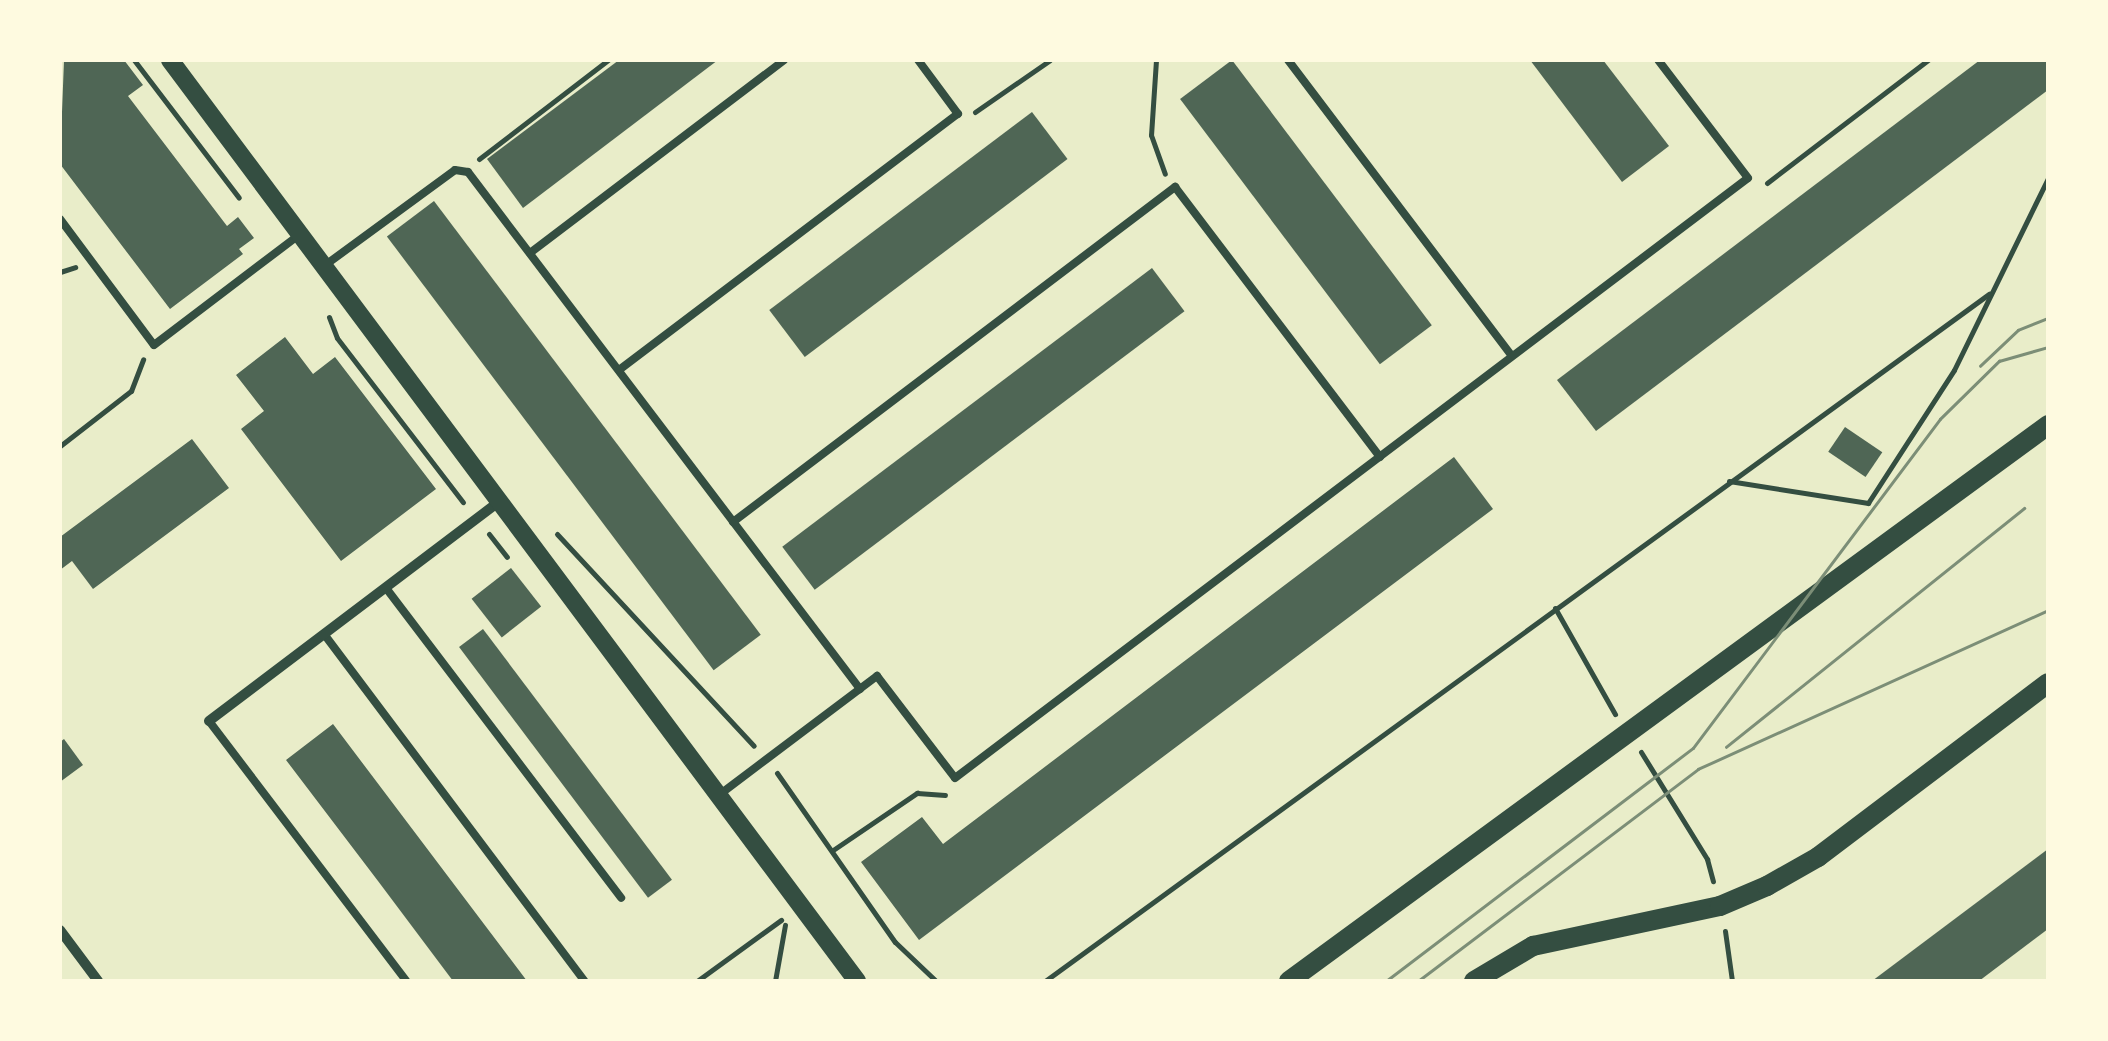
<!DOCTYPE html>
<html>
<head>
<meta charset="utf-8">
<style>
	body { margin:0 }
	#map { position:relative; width:2108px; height:1041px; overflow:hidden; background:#e9edc9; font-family:Literata,serif }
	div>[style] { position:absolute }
	.building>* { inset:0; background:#4f6655; transform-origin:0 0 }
	.path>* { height:5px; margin:-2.5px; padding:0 2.5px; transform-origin:2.5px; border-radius:2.5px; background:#344e41 }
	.service>* { height:8px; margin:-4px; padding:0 4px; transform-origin:4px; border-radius:4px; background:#344e41 }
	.minor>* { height:10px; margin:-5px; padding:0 5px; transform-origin:5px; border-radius:5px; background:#344e41 }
	.tertiary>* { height:18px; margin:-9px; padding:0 9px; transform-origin:9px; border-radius:9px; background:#344e41 }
	.secondary>* { height:20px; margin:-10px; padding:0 10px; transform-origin:10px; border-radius:10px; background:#344e41 }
	.tram>* { height:2.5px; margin:-1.25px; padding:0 1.25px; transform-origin:1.25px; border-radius:1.25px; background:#7c8e77 }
	span { translate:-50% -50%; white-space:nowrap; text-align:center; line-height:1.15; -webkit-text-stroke:10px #fefae0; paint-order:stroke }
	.frame { position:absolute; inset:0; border:62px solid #fefae0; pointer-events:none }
</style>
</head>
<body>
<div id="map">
	<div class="building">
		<i style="clip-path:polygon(64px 60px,124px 60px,143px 85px,128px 96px,227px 226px,238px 217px,254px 238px,239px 249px,243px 254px,170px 309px,60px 164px)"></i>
		<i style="clip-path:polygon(619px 60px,718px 60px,523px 208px,487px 159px)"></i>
		<i style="left:1232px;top:60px;width:332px;height:65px;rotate:53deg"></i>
		<i style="clip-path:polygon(1530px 60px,1603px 60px,1669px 146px,1622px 182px)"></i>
		<i style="clip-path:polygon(1980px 60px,2048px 60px,2048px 90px,1596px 431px,1557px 380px)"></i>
		<i style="left:1032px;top:112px;width:59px;height:329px;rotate:53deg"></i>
		<i style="left:434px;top:201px;width:543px;height:59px;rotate:53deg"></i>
		<i style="left:1152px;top:268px;width:54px;height:463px;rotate:53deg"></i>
		<i style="clip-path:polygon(285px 337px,313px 374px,335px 357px,436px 489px,341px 561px,241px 429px,264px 411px,236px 375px)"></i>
		<i style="left:1845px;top:427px;width:45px;height:30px;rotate:34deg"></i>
		<i style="clip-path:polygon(192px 439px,229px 488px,93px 589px,72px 561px,60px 570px,60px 537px)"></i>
		<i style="clip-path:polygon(1454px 457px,1493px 509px,919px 940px,861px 862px,922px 817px,943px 844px)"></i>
		<i style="left:511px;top:568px;width:49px;height:50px;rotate:52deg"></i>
		<i style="left:483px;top:629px;width:314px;height:30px;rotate:53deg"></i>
		<i style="clip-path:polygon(333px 724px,527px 981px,453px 981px,378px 881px,286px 760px)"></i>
		<i style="clip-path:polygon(64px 739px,83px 765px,60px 782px,60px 742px)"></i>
		<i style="clip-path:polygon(2048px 849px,2048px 929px,1979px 981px,1872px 981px)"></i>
	</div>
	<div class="path">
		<i style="left:134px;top:60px;width:173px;rotate:52.7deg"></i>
		<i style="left:1156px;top:60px;width:75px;rotate:93.8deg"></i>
		<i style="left:1151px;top:135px;width:41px;rotate:70.3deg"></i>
		<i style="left:975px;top:112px;width:91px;rotate:-34.7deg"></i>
		<i style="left:479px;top:159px;width:163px;rotate:-37.5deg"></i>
		<i style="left:1767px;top:183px;width:203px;rotate:-37.4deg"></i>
		<i style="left:60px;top:272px;width:16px;rotate:-18deg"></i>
		<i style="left:329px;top:317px;width:22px;rotate:69deg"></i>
		<i style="left:337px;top:338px;width:207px;rotate:52.5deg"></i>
		<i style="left:60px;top:446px;width:90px;rotate:-37.8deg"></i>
		<i style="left:131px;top:391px;width:34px;rotate:-69deg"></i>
		<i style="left:1729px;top:481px;width:141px;rotate:9deg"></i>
		<i style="left:1868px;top:503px;width:158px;rotate:-57.1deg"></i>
		<i style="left:1954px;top:370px;width:214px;rotate:-63.9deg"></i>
		<i style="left:489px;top:534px;width:29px;rotate:52deg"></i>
		<i style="left:557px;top:534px;width:289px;rotate:47.1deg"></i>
		<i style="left:1555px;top:608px;width:122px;rotate:60.5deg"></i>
		<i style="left:1641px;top:752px;width:126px;rotate:58.3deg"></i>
		<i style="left:1707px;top:859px;width:23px;rotate:75deg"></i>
		<i style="left:777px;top:773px;width:206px;rotate:55.1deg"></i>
		<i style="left:895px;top:942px;width:57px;rotate:43.6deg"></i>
		<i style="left:833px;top:850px;width:102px;rotate:-34.2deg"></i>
		<i style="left:917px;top:793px;width:28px;rotate:4deg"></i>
		<i style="left:1725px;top:931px;width:50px;rotate:82deg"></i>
		<i style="left:697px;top:981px;width:104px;rotate:-36deg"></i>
		<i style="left:775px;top:981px;width:57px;rotate:-79.9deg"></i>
		<i style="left:1045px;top:981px;width:1168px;rotate:-36.05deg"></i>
	</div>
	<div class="service">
		<i style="left:1288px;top:60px;width:371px;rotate:52.9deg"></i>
		<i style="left:60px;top:219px;width:157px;rotate:53.3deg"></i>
		<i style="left:154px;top:345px;width:183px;rotate:-37.2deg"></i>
		<i style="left:530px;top:253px;width:319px;rotate:-37.2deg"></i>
		<i style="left:324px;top:266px;width:162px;rotate:-36.2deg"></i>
		<i style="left:455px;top:170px;width:13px;rotate:9deg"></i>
		<i style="left:468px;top:172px;width:649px;rotate:52.83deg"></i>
		<i style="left:619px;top:370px;width:425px;rotate:-37.1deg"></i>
		<i style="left:958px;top:114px;width:67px;rotate:-126.5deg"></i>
		<i style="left:733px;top:522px;width:555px;rotate:-37.16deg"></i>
		<i style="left:1175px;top:187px;width:339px;rotate:52.8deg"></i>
		<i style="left:386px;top:588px;width:389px;rotate:52.8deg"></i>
		<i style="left:324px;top:634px;width:434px;rotate:53.1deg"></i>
		<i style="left:209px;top:721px;width:326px;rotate:52.8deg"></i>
		<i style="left:719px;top:795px;width:198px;rotate:-37deg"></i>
		<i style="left:877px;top:676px;width:128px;rotate:52.6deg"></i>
		<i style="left:955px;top:778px;width:994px;rotate:-37.11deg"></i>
		<i style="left:1748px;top:178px;width:148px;rotate:-127.3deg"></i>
	</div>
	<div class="minor">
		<i style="left:209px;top:721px;width:365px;rotate:-37.1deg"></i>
		<i style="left:60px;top:930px;width:64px;rotate:53.3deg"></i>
	</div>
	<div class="tertiary">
		<i style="left:170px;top:60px;width:1149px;rotate:53.28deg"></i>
	</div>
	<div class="secondary">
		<i style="left:1289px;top:981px;width:941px;rotate:-36.22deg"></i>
		<i style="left:1474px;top:981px;width:69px;rotate:-30.7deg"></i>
		<i style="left:1533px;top:946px;width:191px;rotate:-12.1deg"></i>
		<i style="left:1720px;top:906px;width:51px;rotate:-23.1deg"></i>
		<i style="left:1767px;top:886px;width:59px;rotate:-29.6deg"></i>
		<i style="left:1818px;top:857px;width:288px;rotate:-37.1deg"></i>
	</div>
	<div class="tram">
		<i style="left:1980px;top:366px;width:52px;rotate:-43.5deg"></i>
		<i style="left:2018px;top:330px;width:32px;rotate:-22deg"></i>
		<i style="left:1726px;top:747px;width:382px;rotate:-38.7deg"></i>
		<i style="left:1386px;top:981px;width:385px;rotate:-37.2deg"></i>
		<i style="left:1693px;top:748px;width:411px;rotate:-53.1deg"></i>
		<i style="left:1940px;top:419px;width:83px;rotate:-44.5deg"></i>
		<i style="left:1999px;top:361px;width:51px;rotate:-15.9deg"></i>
		<i style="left:1418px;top:981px;width:351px;rotate:-37.1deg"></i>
		<i style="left:1698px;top:769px;width:384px;rotate:-24.4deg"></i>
	</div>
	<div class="frame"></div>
</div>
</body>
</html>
